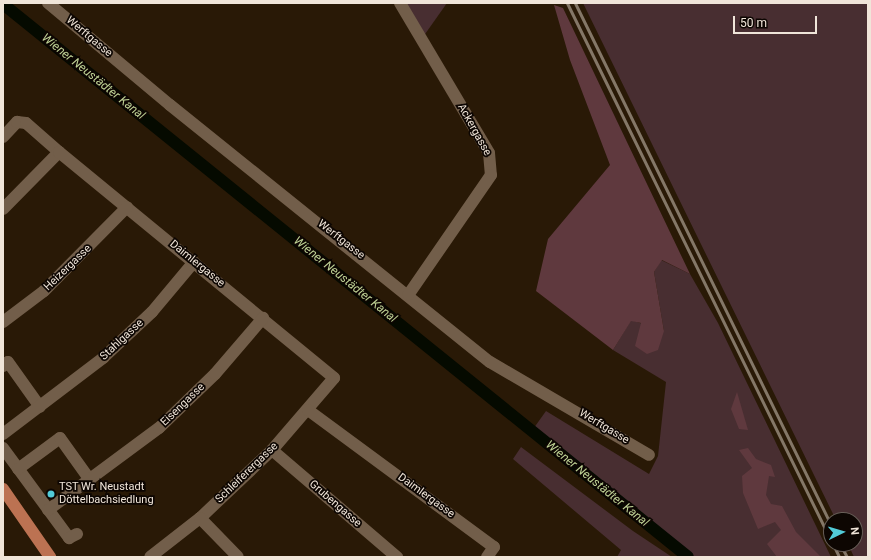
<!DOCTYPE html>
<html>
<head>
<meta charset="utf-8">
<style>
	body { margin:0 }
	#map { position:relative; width:871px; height:560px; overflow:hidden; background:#291906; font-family:Roboto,sans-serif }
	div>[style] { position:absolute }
	.green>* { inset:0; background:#482e31 }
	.forest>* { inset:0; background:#5f393e }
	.canal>* { height:12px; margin:-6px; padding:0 6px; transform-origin:6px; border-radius:6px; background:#050a00 }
	.minor>* { height:12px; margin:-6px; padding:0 6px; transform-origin:6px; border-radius:6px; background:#725e4a }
	.major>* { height:12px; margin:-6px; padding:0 6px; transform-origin:6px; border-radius:6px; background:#bc7252 }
	.rail>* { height:3px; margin:-1.5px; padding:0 1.5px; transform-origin:1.5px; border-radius:1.5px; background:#847767 }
	.dots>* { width:11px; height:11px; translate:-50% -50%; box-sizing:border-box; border:2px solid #0d0602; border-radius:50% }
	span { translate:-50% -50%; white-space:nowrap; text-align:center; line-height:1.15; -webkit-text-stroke:3.5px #0d0602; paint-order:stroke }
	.street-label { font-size:11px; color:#f0e5d9 }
	.poi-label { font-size:11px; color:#f0e5d9 }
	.left { translate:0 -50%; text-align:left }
	.water-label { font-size:12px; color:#c0d396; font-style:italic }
	.frame { position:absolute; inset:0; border:4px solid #f0e5d9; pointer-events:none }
	.north { position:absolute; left:823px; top:512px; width:40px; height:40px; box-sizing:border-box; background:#0d0602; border:1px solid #685f58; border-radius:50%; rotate:85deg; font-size:11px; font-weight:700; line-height:16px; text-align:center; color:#f0e5d9 }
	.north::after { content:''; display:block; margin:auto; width:14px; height:18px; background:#52cbd8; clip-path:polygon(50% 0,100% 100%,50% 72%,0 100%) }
	.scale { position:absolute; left:733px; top:16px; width:84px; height:18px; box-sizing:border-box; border:2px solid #f0e5d9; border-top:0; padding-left:5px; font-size:12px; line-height:14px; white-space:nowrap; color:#f0e5d9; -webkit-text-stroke:3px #0d0602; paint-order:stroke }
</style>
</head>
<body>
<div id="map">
	<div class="green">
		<i style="clip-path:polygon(402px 3px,447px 3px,423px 37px)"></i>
		<i style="clip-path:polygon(583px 3px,868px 3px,868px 557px,854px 557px,848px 544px,855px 544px,855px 520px,836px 520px)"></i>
		<i style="clip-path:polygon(661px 260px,690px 274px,718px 323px,831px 557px,693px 557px,531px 432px,546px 411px,649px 474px,658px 456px,666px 382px,613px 350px,631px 320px,664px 331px,654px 272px)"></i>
		<i style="clip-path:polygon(521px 447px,633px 531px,672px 557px,617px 557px,621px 550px,513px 459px)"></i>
	</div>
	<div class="forest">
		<i style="clip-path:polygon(554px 5px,563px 8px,690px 274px,662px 260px,654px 272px,664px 331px,658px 350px,647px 354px,635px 346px,641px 323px,631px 321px,613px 350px,536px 291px,548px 239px,610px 165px,570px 60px)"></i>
		<i style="clip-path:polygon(737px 392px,748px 430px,739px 429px,731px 409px)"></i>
		<i style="clip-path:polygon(748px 448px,756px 459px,771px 465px,775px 477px,769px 476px,766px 495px,771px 504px,782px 506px,796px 532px,821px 557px,777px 557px,767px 544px,781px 530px,775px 522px,758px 529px,743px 493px,742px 476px,752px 468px,739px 450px)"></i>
	</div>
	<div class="canal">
		<i style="left:3px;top:4px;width:880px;rotate:38.91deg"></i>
	</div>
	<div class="minor">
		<i style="left:48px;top:3px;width:159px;rotate:39.9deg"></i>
		<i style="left:170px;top:105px;width:410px;rotate:38.8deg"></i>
		<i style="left:490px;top:362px;width:184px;rotate:30.3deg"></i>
		<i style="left:400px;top:3px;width:174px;rotate:59.3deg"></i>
		<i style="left:489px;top:153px;width:22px;rotate:85deg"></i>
		<i style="left:491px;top:175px;width:145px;rotate:124.6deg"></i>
		<i style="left:3px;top:137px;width:21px;rotate:-47deg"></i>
		<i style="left:17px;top:122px;width:9px;rotate:6deg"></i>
		<i style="left:26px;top:123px;width:44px;rotate:41.3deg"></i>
		<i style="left:3px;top:209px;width:80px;rotate:-45.5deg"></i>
		<i style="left:59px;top:152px;width:356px;rotate:39.4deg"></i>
		<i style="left:334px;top:378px;width:95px;rotate:130.7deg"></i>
		<i style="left:272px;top:450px;width:99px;rotate:136.6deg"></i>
		<i style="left:200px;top:518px;width:63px;rotate:142deg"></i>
		<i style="left:3px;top:322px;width:51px;rotate:-37.1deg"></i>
		<i style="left:44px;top:291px;width:118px;rotate:-45.3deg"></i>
		<i style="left:3px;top:366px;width:6px;rotate:-39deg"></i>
		<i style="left:8px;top:362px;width:55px;rotate:54.6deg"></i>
		<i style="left:308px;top:410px;width:231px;rotate:36.4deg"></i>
		<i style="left:494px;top:547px;width:12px;rotate:125deg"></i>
		<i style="left:3px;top:434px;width:126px;rotate:-37.2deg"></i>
		<i style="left:103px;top:358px;width:67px;rotate:-43.2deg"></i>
		<i style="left:152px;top:312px;width:65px;rotate:-50deg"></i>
		<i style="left:3px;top:448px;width:112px;rotate:53.7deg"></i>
		<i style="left:69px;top:538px;width:9px;rotate:-27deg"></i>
		<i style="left:272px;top:450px;width:165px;rotate:40.6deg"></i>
		<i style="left:18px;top:469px;width:52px;rotate:-36.4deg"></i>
		<i style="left:60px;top:438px;width:52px;rotate:54.5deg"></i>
		<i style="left:48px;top:510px;width:138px;rotate:-36.5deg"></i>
		<i style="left:159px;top:428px;width:78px;rotate:-44deg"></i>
		<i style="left:215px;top:374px;width:74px;rotate:-49.4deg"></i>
		<i style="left:200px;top:518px;width:54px;rotate:45.7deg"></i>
	</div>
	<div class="major">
		<i style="left:3px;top:489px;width:83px;rotate:55.3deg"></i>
	</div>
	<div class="rail">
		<i style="left:567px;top:3px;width:599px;rotate:63.86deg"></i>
		<i style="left:575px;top:3px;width:581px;rotate:63.88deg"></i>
		<i style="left:833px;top:544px;width:14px;rotate:65deg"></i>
		<i style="left:840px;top:544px;width:15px;rotate:62deg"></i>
	</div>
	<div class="dots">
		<i style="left:51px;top:494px;background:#52cbd8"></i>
	</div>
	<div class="street-label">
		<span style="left:89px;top:37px;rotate:40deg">Werftgasse</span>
		<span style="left:474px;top:130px;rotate:61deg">Ackergasse</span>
		<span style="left:341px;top:240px;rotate:38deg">Werftgasse</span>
		<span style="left:197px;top:264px;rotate:39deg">Daimlergasse</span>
		<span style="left:68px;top:268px;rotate:-44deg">Heizergasse</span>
		<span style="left:122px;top:340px;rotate:-43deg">Stahlgasse</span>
		<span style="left:183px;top:405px;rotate:-44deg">Eisengasse</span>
		<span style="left:604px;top:427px;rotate:31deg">Werftgasse</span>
		<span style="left:247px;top:473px;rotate:-44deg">Schleiferergasse</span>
		<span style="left:426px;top:496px;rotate:36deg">Daimlergasse</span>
		<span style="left:335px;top:504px;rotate:41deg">Grubengasse</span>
	</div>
	<div class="poi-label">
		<span class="left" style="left:59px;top:494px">TST Wr. Neustadt<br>Döttelbachsiedlung</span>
	</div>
	<div class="water-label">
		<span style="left:93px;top:77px;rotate:39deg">Wiener Neustädter Kanal</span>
		<span style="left:345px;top:280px;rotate:39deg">Wiener Neustädter Kanal</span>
		<span style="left:597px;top:484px;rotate:39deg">Wiener Neustädter Kanal</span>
	</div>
	<div class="frame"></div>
	<div class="north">N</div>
	<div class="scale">50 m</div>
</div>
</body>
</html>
